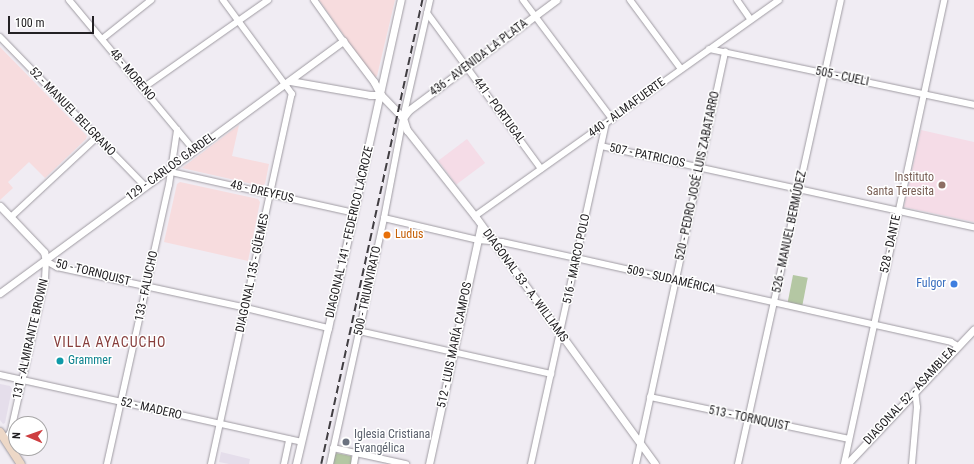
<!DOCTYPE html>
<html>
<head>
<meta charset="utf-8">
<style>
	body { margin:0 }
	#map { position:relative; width:974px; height:464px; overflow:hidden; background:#f0ecf3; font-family:"Roboto Condensed",sans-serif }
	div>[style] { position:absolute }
	.built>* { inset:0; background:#e5deeb }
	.industrial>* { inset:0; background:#f7dcde }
	.education>* { inset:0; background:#f5dce7; transform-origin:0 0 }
	.green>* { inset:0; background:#b4c7a3; transform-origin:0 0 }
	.roads { filter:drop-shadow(0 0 1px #9f9ba2) drop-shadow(0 0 1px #9f9ba2) }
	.minor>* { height:6px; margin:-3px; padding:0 3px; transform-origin:3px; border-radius:3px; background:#fff }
	.tertiary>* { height:7px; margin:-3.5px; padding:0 3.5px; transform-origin:3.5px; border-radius:3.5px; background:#fff }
	.secondary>* { height:8px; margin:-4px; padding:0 4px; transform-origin:4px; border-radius:4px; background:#edd8c7 }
	.rail>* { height:1.5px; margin-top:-0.75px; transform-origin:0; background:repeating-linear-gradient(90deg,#413e42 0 8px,transparent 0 12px) }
	.dots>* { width:11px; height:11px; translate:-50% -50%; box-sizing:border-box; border:2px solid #fff; border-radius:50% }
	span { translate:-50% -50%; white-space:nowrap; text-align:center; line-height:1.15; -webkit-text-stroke:3px #fff; paint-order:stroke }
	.street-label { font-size:12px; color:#232124 }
	.education-label { font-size:12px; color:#785e54 }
	.right { translate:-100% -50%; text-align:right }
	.food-label { font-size:12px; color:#c56008 }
	.left { translate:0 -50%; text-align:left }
	.shop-label { font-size:12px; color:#366cbe }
	.culture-label { font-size:12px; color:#0d838f }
	.worship-label { font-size:12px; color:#5b616d }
	.quarter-label { font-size:14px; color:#873e3c; letter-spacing:1px }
	.north { position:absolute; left:8px; top:416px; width:40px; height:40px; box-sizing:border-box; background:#fff; border:1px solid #a7a6a7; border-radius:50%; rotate:272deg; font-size:11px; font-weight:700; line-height:16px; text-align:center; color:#232124 }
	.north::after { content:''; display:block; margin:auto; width:14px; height:18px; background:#ce3e41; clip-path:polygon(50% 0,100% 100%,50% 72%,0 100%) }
	.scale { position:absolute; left:8px; top:16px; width:86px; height:18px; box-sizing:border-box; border:2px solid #232124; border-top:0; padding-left:5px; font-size:12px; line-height:14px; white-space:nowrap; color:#232124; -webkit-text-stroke:3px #fff; paint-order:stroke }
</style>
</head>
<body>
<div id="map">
	<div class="built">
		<i style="clip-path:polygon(0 384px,10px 386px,12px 389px,5px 423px,3px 424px,0 420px)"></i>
		<i style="clip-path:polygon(221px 452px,250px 459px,249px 464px,229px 464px,219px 462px)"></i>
	</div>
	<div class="industrial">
		<i style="clip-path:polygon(319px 0,395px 0,377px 76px,374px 78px)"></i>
		<i style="clip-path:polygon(0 47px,87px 136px,86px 139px,45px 178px,29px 162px,8px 182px,13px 188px,0 200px)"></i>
		<i style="clip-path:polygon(239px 125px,232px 156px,269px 164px,265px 184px,261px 186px,182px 168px)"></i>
		<i style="clip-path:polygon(180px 182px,258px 199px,260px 202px,248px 261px,164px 242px,177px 184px)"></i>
	</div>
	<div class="education">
		<i style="clip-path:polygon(921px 130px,974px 142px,974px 222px,904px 207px)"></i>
		<i style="left:467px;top:139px;width:30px;height:36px;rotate:53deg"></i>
	</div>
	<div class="green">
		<i style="left:793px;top:275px;width:15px;height:28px;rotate:11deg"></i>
		<i style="clip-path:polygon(336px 453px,351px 456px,352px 464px,331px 464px)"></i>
	</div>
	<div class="roads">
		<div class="minor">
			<i style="left:69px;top:0;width:195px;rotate:50.2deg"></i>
			<i style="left:314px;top:0;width:50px;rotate:54.7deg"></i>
			<i style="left:523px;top:0;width:149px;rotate:53.2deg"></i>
			<i style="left:630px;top:0;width:86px;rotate:53.5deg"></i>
			<i style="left:737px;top:0;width:24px;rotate:55deg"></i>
			<i style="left:427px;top:13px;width:193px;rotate:53.8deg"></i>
			<i style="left:0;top:37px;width:208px;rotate:45.8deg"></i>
			<i style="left:102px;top:39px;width:63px;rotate:-38.5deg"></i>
			<i style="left:709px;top:49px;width:271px;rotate:11.9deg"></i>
			<i style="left:143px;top:88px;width:153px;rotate:-35.1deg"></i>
			<i style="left:601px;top:146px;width:382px;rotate:12.3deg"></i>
			<i style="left:171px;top:172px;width:188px;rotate:12.6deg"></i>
			<i style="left:475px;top:216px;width:373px;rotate:-35.4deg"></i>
			<i style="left:11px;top:217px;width:116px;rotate:-42.9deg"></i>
			<i style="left:384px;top:218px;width:97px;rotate:13.2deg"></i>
			<i style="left:478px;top:240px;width:24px;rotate:5deg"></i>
			<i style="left:502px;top:242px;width:76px;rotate:12.2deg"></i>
			<i style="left:576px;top:258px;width:384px;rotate:12.6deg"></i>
			<i style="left:951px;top:342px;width:8px;rotate:30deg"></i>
			<i style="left:46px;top:261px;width:13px;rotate:29deg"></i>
			<i style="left:57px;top:267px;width:193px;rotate:12.2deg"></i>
			<i style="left:246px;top:308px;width:84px;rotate:13.7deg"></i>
			<i style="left:359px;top:331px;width:197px;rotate:12.6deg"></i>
			<i style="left:0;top:375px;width:308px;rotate:12.5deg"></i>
			<i style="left:650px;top:397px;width:203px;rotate:11.9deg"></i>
			<i style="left:5px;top:439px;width:8px;rotate:-50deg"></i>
			<i style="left:10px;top:433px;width:7px;rotate:-74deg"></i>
			<i style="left:12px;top:426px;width:151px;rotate:-77.3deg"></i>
			<i style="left:45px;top:279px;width:18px;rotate:-87deg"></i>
			<i style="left:333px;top:448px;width:75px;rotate:12.4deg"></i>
			<i style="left:107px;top:464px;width:286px;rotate:-77.5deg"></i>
			<i style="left:169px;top:185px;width:56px;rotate:-81.7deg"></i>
			<i style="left:211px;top:464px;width:379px;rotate:-77.7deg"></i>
			<i style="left:292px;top:94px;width:117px;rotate:-126.3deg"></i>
			<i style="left:284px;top:464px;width:25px;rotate:-78deg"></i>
			<i style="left:330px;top:464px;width:252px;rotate:-77.6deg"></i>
			<i style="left:384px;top:218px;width:102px;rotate:-79.2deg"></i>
			<i style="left:403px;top:118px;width:121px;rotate:-77.1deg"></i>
			<i style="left:354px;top:464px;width:11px;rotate:-80deg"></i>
			<i style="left:531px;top:464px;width:348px;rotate:-77.6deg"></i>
			<i style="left:636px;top:464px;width:422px;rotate:-77.8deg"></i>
			<i style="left:738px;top:464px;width:475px;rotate:-77.5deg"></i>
			<i style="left:844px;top:464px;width:475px;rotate:-77.8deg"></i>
			<i style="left:912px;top:464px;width:57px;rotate:-85deg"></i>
			<i style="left:917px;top:407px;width:16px;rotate:-97deg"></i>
		</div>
		<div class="tertiary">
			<i style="left:290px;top:81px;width:81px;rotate:9.9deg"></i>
			<i style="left:370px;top:95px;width:11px"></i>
			<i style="left:403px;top:118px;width:10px;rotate:-53deg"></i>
			<i style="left:409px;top:110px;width:184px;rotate:-36.8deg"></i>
			<i style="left:0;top:206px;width:64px;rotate:46.3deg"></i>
			<i style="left:44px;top:252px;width:9px;rotate:77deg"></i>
			<i style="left:0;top:293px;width:426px;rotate:-36.3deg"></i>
			<i style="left:343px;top:41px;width:51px;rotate:52.9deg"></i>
			<i style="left:374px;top:82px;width:15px;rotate:62deg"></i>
			<i style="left:381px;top:95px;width:32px;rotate:46deg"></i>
			<i style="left:403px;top:118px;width:13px;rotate:72deg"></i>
			<i style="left:407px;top:130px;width:110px;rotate:51.7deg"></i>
			<i style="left:475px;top:216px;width:306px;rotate:54deg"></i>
			<i style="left:296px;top:464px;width:140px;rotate:-76.8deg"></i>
			<i style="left:328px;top:328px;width:336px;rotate:-77.5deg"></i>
			<i style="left:429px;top:464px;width:244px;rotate:-77.7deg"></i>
			<i style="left:847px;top:464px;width:185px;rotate:-46.7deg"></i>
		</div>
		<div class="secondary">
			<i style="left:0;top:432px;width:38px;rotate:57deg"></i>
		</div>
	</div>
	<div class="rail">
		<i style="left:321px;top:464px;width:475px;rotate:-77.7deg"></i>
	</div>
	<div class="dots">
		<i style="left:942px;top:185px;background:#8d6e63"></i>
		<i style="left:387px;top:235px;background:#e8710a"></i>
		<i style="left:954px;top:284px;background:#3f7fe0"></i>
		<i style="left:60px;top:361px;background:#0f9aa8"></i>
		<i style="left:346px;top:442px;background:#6b7280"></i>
	</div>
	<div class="street-label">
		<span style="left:479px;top:58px;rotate:-37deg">436 - AVENIDA LA PLATA</span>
		<span style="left:132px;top:75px;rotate:50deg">48 - MORENO</span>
		<span style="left:842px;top:77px;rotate:12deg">505 - CUELI</span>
		<span style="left:627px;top:108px;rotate:-36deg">440 - ALMAFUERTE</span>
		<span style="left:499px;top:111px;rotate:54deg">441 - PORTUGAL</span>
		<span style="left:72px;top:112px;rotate:46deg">52 - MANUEL BELGRANO</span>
		<span style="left:647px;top:156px;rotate:12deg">507 - PATRICIOS</span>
		<span style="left:171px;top:167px;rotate:-36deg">129 - CARLOS GARDEL</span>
		<span style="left:698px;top:176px;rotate:-78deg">520 - PEDRO JOSÉ LUIS ZABATARRO</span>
		<span style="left:262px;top:192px;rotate:13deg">48 - DREYFUS</span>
		<span style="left:350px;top:232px;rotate:-77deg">DIAGONAL 141 - FEDERICO LACROZE</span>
		<span style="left:790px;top:232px;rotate:-78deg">526 - MANUEL BERMÚDEZ</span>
		<span style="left:891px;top:244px;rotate:-78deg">528 - DANTE</span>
		<span style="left:577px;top:259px;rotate:-78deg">516 - MARCO POLO</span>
		<span style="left:93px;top:273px;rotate:14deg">50 - TORNQUIST</span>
		<span style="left:253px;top:273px;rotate:-78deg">DIAGONAL 135 - GÜEMES</span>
		<span style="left:671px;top:280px;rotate:13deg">509 - SUDAMÉRICA</span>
		<span style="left:147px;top:286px;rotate:-78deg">133 - FALUCHO</span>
		<span style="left:525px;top:286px;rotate:54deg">DIAGONAL 53 - A. WILLIAMS</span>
		<span style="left:368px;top:291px;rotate:-78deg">500 - TRIUNVIRATO</span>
		<span style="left:31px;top:339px;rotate:-77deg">131 - ALMIRANTE BROWN</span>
		<span style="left:455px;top:345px;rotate:-78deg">512 - LUIS MARÍA CAMPOS</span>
		<span style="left:910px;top:396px;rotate:-47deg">DIAGONAL 52 - ASAMBLEA</span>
		<span style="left:151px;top:409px;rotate:13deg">52 - MADERO</span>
		<span style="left:749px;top:419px;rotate:12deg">513 - TORNQUIST</span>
	</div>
	<div class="education-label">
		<span class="right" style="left:934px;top:185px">Instituto<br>Santa Teresita</span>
	</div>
	<div class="food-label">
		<span class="left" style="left:395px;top:235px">Ludus</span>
	</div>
	<div class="shop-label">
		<span class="right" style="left:946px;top:284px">Fulgor</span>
	</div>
	<div class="culture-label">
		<span class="left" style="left:68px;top:361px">Grammer</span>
	</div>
	<div class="worship-label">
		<span class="left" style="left:354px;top:442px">Iglesia Cristiana<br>Evangélica</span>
	</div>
	<div class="quarter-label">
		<span style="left:110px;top:342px">VILLA AYACUCHO</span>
	</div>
	<div class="north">N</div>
	<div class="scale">100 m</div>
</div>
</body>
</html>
